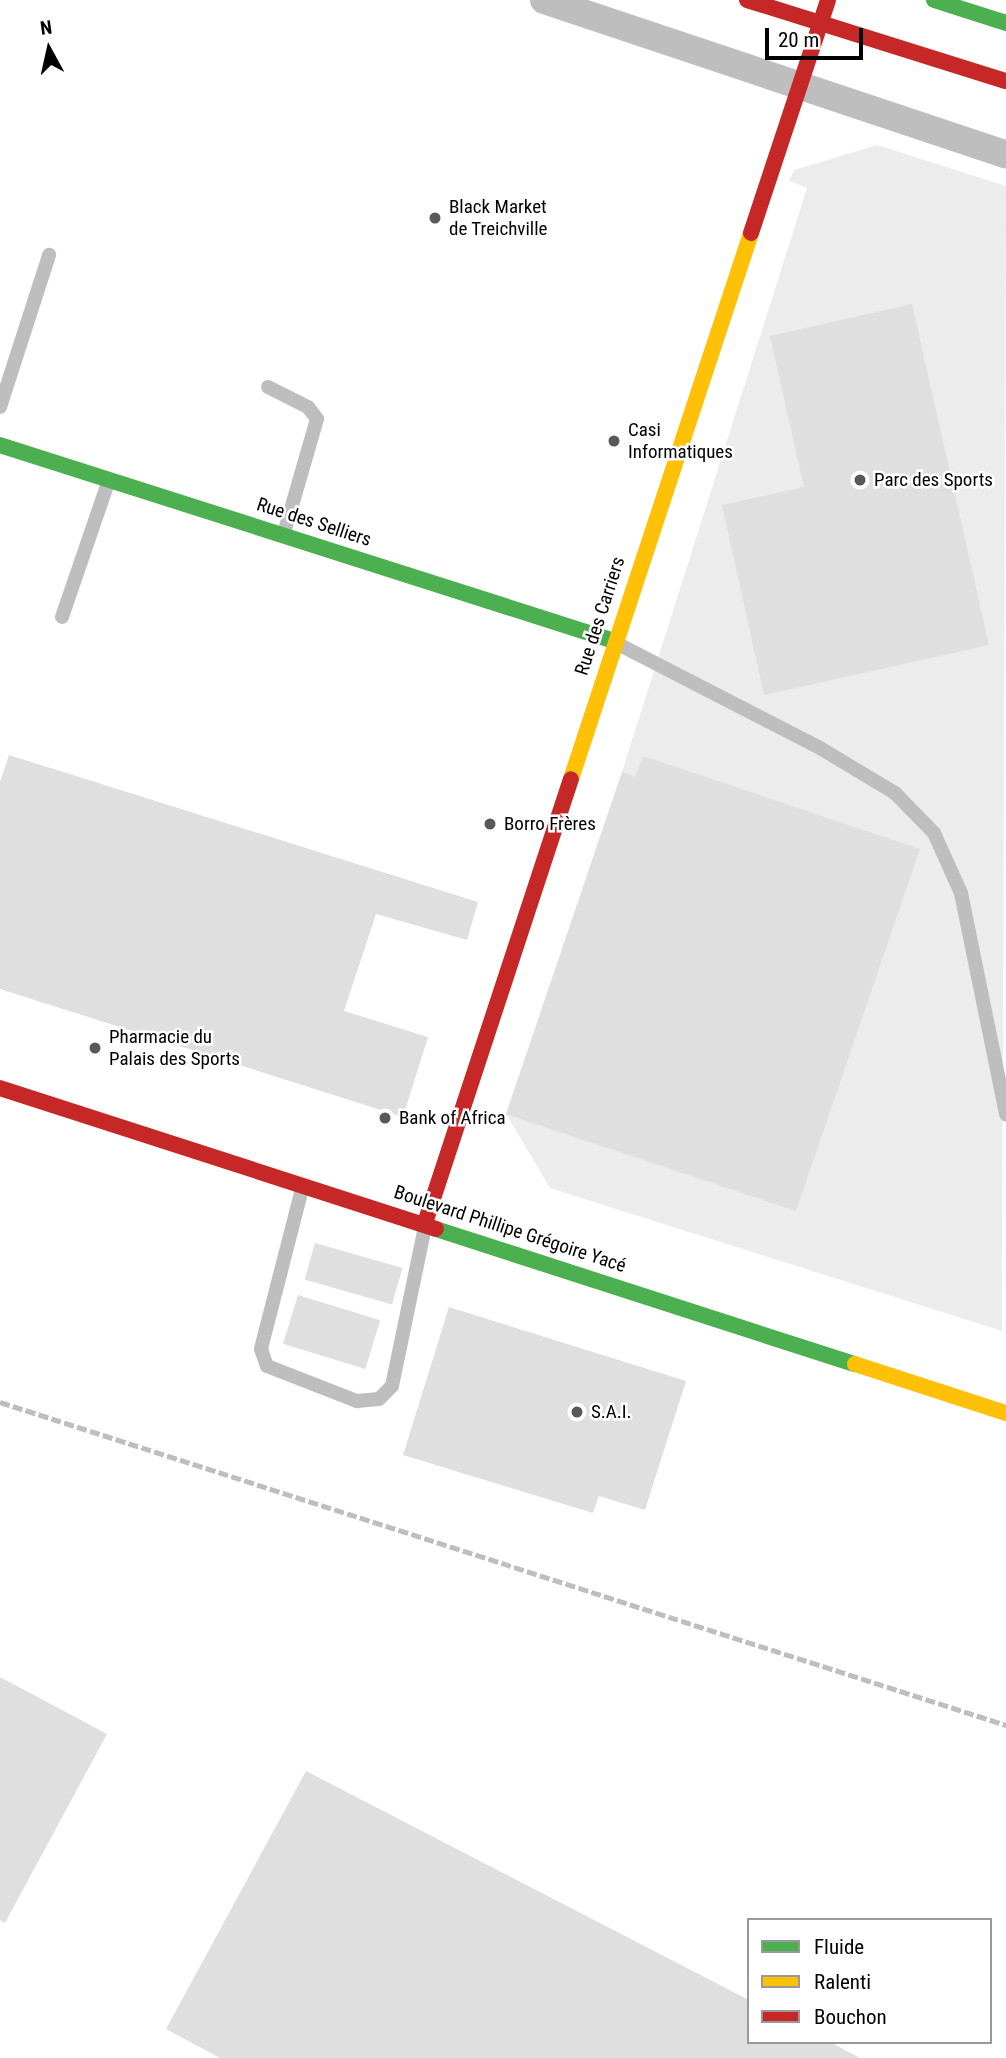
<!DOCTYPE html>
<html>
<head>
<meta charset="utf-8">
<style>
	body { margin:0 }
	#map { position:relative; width:1006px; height:2058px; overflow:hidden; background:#fff; font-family:"Roboto Condensed",sans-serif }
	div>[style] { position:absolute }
	.green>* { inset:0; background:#ececec }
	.building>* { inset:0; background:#dfdfdf; transform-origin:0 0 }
	.lane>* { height:14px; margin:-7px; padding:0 7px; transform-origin:7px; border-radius:7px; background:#bebebe }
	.street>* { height:28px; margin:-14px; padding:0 14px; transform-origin:14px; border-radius:14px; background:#bebebe }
	.fast>* { height:16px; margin:-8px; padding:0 8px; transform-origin:8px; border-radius:8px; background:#4caf50 }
	.slow>* { height:16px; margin:-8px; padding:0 8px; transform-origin:8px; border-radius:8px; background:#ffc107 }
	.jam>* { height:16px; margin:-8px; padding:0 8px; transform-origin:8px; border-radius:8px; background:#c62828 }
	.rail>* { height:5px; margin-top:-2.5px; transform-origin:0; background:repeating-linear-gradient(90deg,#bebebe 0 10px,transparent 0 13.5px) }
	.dots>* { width:19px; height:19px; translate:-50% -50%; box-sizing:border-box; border:4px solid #fff; border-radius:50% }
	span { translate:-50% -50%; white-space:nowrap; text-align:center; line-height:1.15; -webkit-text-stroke:5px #fff; paint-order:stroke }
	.poi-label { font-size:19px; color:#000 }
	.left { translate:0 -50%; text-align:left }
	.street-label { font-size:19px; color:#000 }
	.legend { position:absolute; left:747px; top:1918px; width:245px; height:126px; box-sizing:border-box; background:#fff; border:2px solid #999; margin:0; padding:9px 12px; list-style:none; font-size:21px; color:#000 }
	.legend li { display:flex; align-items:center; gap:14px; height:35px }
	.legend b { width:35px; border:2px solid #999 }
	.north { position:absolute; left:14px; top:14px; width:70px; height:70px; -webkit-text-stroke:5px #fff; paint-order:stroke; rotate:352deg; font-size:19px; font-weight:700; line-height:28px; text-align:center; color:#000 }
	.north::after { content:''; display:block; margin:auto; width:24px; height:32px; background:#000; clip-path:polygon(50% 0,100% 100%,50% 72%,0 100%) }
	.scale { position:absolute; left:765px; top:28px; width:98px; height:32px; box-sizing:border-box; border:4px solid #000; border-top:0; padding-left:9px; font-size:21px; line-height:24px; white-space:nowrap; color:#000; -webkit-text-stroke:5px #fff; paint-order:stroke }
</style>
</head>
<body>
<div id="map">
	<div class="green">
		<i style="clip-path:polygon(877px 145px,1006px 186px,1002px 1331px,550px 1188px,506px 1114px,622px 772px,807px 188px,789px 181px,794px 170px)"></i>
	</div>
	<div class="building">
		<i style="clip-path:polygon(912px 304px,989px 645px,764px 695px,722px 505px,804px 487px,770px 336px)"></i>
		<i style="clip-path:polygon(9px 755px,478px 902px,467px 940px,376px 914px,344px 1011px,428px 1037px,403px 1117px,0 989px,0 782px)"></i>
		<i style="clip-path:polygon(643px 756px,920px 849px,796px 1211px,506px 1114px,622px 772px,635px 777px)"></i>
		<i style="left:315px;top:1243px;width:91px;height:38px;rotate:16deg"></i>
		<i style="left:298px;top:1295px;width:86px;height:51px;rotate:17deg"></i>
		<i style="clip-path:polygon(449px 1307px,686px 1381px,645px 1510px,599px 1496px,593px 1513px,403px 1455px)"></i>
		<i style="clip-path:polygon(0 1677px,107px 1734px,5px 1923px,0 1920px)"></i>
		<i style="clip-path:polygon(306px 1771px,749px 2000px,749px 2042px,830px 2042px,860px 2058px,220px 2058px,166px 2029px)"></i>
	</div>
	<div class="lane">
		<i style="left:268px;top:387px;width:45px;rotate:26.6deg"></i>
		<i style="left:308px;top:407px;width:15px;rotate:53deg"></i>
		<i style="left:317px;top:419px;width:119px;rotate:106.1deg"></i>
		<i style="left:0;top:407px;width:160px;rotate:-72.1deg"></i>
		<i style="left:62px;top:617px;width:142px;rotate:-71.1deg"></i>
		<i style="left:616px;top:643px;width:229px;rotate:27.2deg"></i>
		<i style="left:820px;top:748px;width:87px;rotate:31deg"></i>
		<i style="left:895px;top:793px;width:56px;rotate:45.7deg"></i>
		<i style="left:934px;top:833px;width:66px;rotate:65.8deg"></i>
		<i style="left:961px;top:893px;width:226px;rotate:78.5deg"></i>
		<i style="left:302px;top:1189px;width:165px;rotate:104.4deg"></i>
		<i style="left:261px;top:1349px;width:18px;rotate:71deg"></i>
		<i style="left:267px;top:1366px;width:97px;rotate:21.3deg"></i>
		<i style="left:357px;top:1401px;width:22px;rotate:-5deg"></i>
		<i style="left:379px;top:1399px;width:18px;rotate:-45deg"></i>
		<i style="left:392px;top:1386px;width:163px;rotate:-78.3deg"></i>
	</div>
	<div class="street">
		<i style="left:544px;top:0;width:487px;rotate:18.5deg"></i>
	</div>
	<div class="fast">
		<i style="left:934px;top:0;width:76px;rotate:17.7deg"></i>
		<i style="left:0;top:445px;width:645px;rotate:17.7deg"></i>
		<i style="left:436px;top:1229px;width:440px;rotate:17.9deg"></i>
	</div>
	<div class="slow">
		<i style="left:571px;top:779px;width:575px;rotate:-71.75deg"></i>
		<i style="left:855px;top:1364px;width:159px;rotate:18deg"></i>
	</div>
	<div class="jam">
		<i style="left:747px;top:0;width:271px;rotate:17.4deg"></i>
		<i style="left:751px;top:233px;width:245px;rotate:-71.7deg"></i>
		<i style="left:0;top:1088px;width:458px;rotate:17.9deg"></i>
		<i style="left:425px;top:1223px;width:467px;rotate:-71.8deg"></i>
	</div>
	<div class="rail">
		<i style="left:0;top:1402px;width:1057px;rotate:17.8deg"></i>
	</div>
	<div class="dots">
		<i style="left:435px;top:218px;background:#595959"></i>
		<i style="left:614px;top:441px;background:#595959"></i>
		<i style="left:860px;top:480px;background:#595959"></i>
		<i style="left:490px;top:824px;background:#595959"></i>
		<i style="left:95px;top:1048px;background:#595959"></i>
		<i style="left:385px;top:1118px;background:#595959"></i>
		<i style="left:577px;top:1412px;background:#595959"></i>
	</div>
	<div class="poi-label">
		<span class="left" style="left:449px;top:218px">Black Market<br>de Treichville</span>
		<span class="left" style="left:628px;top:441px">Casi<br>Informatiques</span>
		<span class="left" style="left:874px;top:480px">Parc des Sports</span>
		<span class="left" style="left:504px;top:824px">Borro Frères</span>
		<span class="left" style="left:109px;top:1048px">Pharmacie du<br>Palais des Sports</span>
		<span class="left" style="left:399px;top:1118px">Bank of Africa</span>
		<span class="left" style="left:591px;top:1412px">S.A.I.</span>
	</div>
	<div class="street-label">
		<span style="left:314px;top:522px;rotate:18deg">Rue des Selliers</span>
		<span style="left:600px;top:616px;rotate:-72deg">Rue des Carriers</span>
		<span style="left:510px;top:1229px;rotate:18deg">Boulevard Phillipe Grégoire Yacé</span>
	</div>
	<ul class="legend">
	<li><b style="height:9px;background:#4caf50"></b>Fluide</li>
	<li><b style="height:9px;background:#ffc107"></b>Ralenti</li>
	<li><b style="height:9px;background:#c62828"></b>Bouchon</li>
	</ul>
	<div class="north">N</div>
	<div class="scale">20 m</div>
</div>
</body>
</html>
